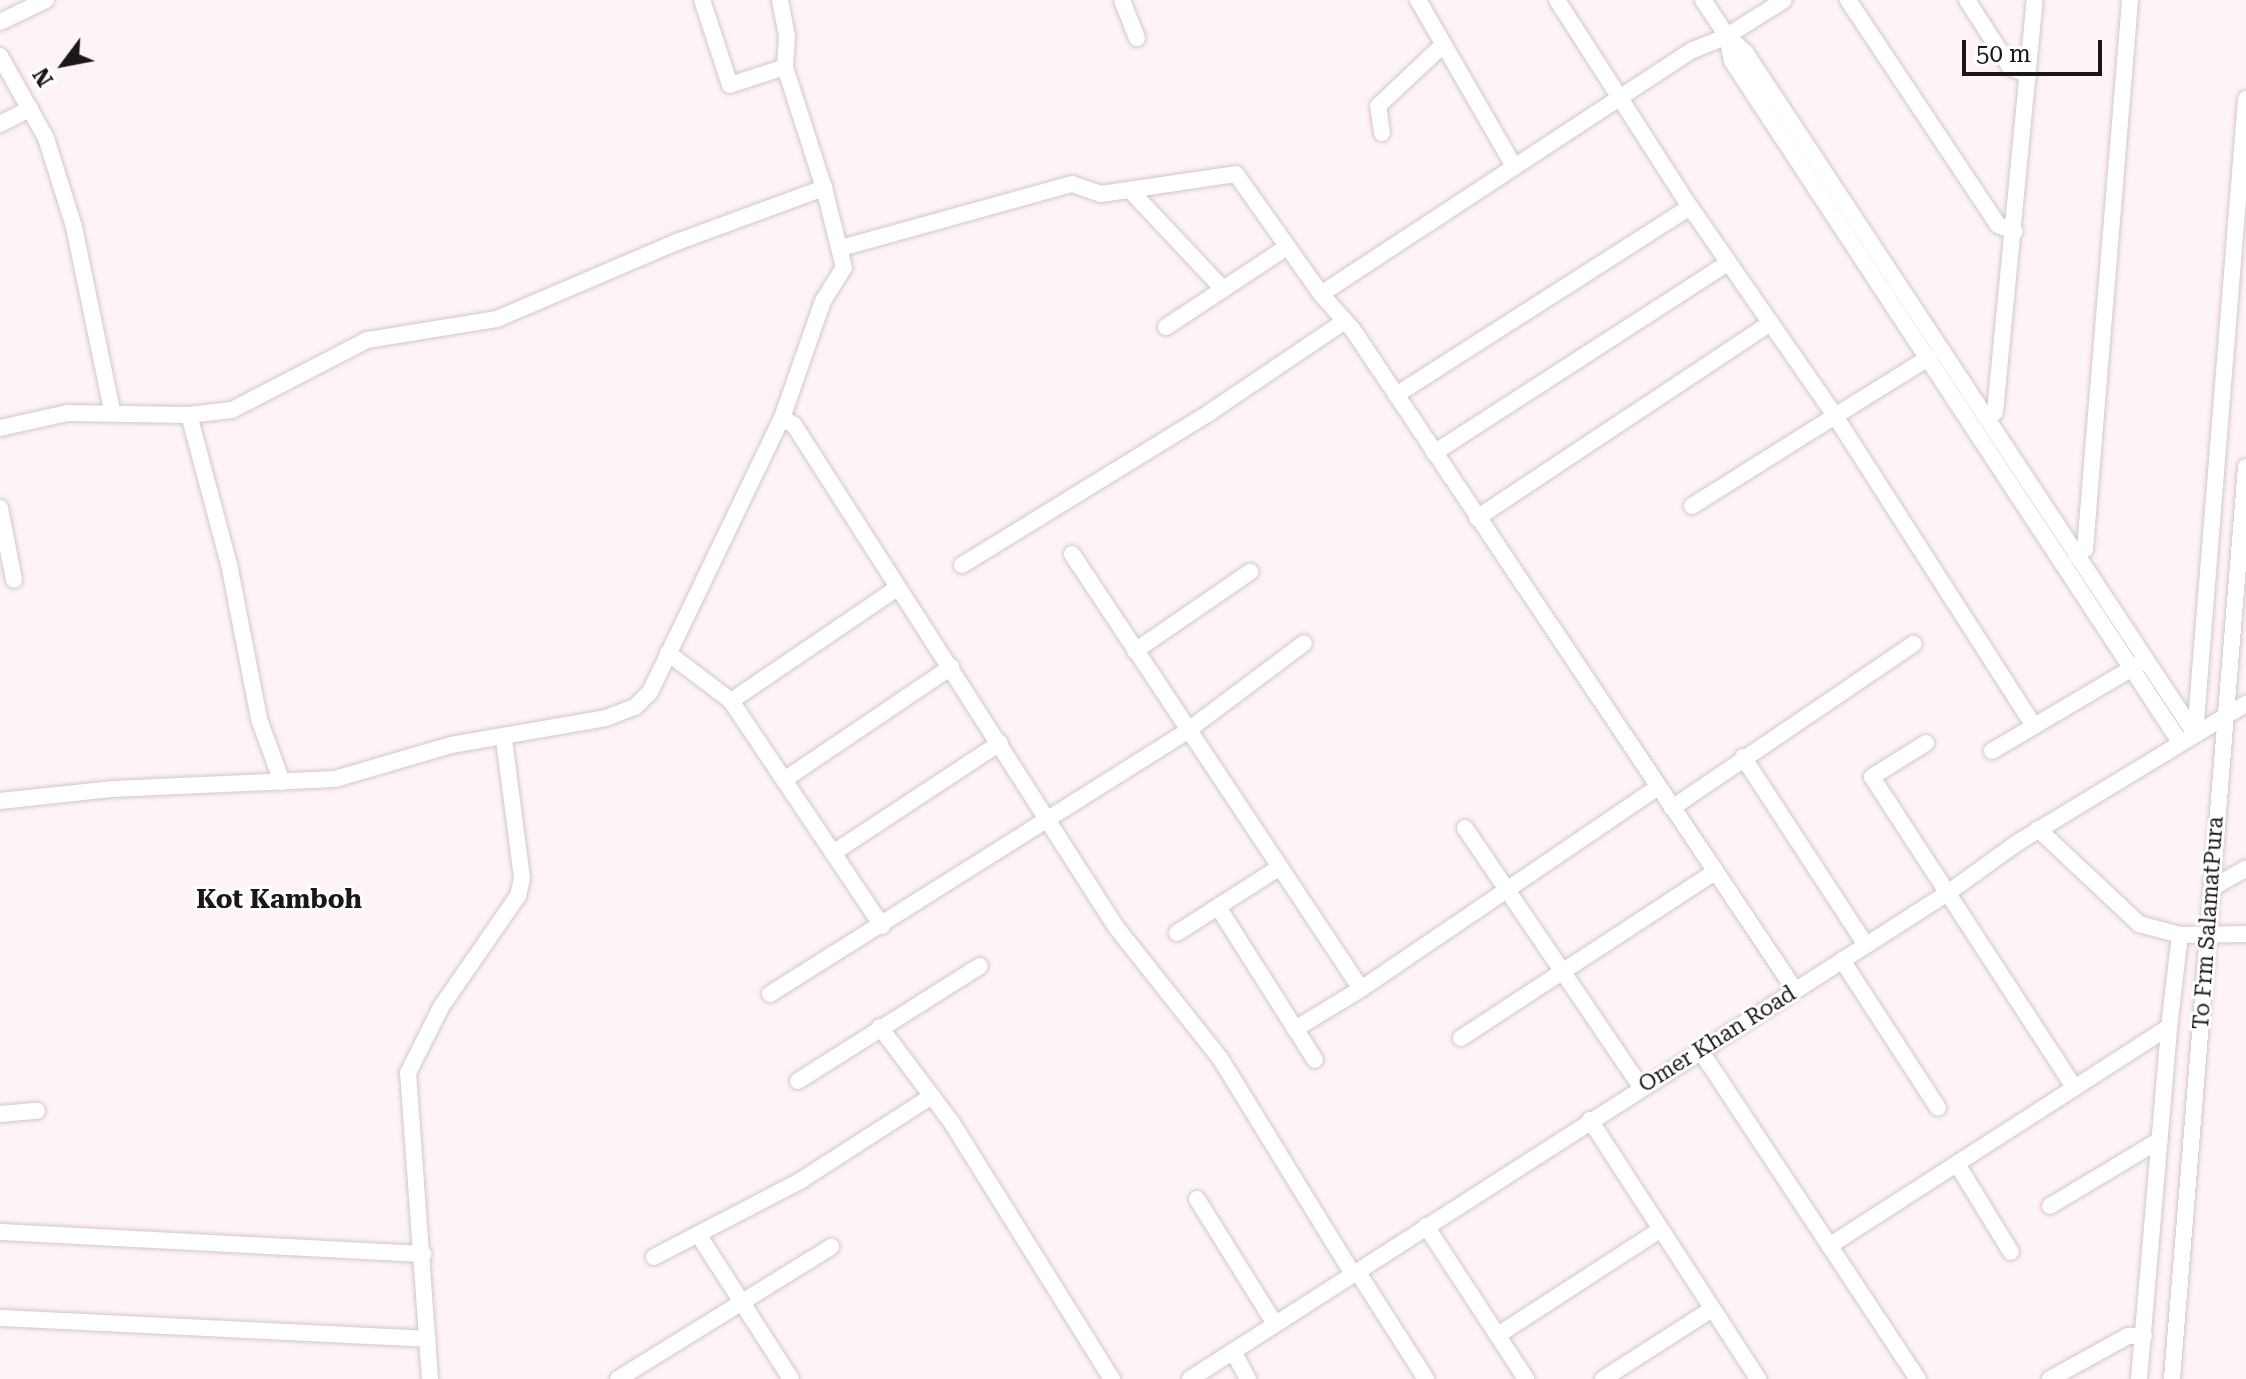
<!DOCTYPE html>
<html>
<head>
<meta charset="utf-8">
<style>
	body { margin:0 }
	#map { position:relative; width:2246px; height:1379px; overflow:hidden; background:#fef4f7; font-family:"Roboto Serif",serif }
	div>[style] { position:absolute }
	.roads { filter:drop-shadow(0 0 2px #d3c7ca) drop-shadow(0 0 2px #d3c7ca) }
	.street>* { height:16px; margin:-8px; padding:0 8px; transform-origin:8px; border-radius:8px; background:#fff }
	span { translate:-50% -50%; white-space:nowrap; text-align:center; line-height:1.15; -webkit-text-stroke:6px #fff; paint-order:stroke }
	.street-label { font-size:22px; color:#1b1618 }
	.quarter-label { font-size:26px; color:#1b1618; font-weight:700 }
	.north { position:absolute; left:24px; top:24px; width:80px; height:80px; -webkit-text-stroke:6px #fff; paint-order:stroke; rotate:238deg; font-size:22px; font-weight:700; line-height:32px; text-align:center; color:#1b1618 }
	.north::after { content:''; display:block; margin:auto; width:28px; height:36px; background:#1b1618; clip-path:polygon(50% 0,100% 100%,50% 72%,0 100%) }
	.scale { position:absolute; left:1962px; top:40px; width:140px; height:36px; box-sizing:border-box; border:4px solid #1b1618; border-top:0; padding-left:10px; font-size:24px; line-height:28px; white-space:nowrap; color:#1b1618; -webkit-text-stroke:6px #fff; paint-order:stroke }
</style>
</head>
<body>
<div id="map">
	<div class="roads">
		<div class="street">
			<i style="left:780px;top:0;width:38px;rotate:79deg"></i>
			<i style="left:787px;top:37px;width:30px;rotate:94deg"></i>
			<i style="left:1122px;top:0;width:41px;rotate:68.5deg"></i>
			<i style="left:1418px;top:0;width:192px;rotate:60deg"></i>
			<i style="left:1557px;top:0;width:246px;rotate:57.3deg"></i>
			<i style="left:1690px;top:207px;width:254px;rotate:55.2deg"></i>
			<i style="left:1835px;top:416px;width:110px;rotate:-31.9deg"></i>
			<i style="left:1703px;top:0;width:43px;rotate:56.3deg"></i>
			<i style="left:1727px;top:36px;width:24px;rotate:42deg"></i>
			<i style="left:1745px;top:52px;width:817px;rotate:56.58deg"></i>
			<i style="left:1848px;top:0;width:270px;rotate:56.3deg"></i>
			<i style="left:1998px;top:225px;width:18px;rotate:22deg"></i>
			<i style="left:1967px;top:0;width:80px;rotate:57.3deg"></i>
			<i style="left:2010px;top:67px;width:20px;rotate:24deg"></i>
			<i style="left:0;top:22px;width:51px;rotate:-25.6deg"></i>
			<i style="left:1727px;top:36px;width:25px;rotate:79deg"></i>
			<i style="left:1732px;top:61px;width:815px;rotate:56.66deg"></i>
			<i style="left:0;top:56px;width:94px;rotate:60.7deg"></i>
			<i style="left:46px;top:138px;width:93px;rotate:72.5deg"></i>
			<i style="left:74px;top:227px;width:187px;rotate:78.3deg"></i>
			<i style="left:0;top:124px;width:34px;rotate:-27deg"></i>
			<i style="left:1382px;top:133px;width:27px;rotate:-98deg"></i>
			<i style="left:1378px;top:106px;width:89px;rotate:-43.2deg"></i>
			<i style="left:1130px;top:190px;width:136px;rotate:46.8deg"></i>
			<i style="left:841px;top:248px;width:240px;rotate:-15.5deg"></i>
			<i style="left:1072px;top:184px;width:31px;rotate:19deg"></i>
			<i style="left:1101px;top:194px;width:136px;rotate:-8.4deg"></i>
			<i style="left:1236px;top:174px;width:147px;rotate:54.7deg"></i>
			<i style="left:1321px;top:294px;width:48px;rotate:48.4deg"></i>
			<i style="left:1353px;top:330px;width:794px;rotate:56.19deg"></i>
			<i style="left:1321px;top:294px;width:445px;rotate:-33.3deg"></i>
			<i style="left:1693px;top:50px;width:37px;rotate:-22deg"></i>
			<i style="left:1727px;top:36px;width:67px;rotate:-32.3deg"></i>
			<i style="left:1166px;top:327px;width:145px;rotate:-33.5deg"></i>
			<i style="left:1396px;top:395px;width:349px;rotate:-32.6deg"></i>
			<i style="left:189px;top:415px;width:154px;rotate:75deg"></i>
			<i style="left:229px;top:564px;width:158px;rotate:79deg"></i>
			<i style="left:259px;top:719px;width:67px;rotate:69.9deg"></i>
			<i style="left:1987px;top:417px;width:9px;rotate:-32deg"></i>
			<i style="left:1995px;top:412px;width:414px;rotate:-84.5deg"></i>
			<i style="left:782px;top:418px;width:14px;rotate:30deg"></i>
			<i style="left:794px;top:425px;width:596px;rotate:57.32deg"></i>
			<i style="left:1116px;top:927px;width:167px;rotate:51.6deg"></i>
			<i style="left:1220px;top:1058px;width:254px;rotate:58.4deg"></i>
			<i style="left:0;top:428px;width:69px;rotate:-12.6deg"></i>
			<i style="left:67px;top:413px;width:122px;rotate:0.9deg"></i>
			<i style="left:189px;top:415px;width:43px;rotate:-6.6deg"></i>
			<i style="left:232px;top:410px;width:152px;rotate:-27.4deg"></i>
			<i style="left:367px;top:340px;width:132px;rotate:-9.2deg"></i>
			<i style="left:497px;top:319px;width:196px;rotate:-23.2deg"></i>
			<i style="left:677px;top:242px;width:157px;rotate:-20.2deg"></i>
			<i style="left:1434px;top:453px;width:351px;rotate:-32.9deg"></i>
			<i style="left:1692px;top:506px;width:169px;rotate:-32.2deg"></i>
			<i style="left:1835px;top:416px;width:367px;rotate:57.3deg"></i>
			<i style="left:0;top:508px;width:73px;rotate:79deg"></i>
			<i style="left:1477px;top:518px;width:353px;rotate:-33.6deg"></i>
			<i style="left:1072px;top:554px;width:522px;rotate:56.4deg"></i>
			<i style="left:1361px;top:989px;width:359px;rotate:-34.2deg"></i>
			<i style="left:2076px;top:555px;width:11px;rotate:-34deg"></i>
			<i style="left:2085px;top:549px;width:551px;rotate:-85.31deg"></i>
			<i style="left:962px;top:565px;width:290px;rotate:-31.6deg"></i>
			<i style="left:1209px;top:413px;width:164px;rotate:-34.1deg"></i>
			<i style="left:1135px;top:651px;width:140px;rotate:-34.5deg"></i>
			<i style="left:668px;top:653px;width:79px;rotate:37.3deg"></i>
			<i style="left:731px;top:701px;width:271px;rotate:56.1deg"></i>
			<i style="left:731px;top:701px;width:199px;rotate:-34.2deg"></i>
			<i style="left:2195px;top:734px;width:637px;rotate:-85.41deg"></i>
			<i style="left:1926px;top:743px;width:64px;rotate:147.8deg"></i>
			<i style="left:1872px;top:777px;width:371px;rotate:56.9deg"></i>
			<i style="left:1992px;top:751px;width:171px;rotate:-30.6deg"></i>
			<i style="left:1743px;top:757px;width:225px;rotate:56.8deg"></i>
			<i style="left:784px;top:780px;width:202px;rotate:-34.1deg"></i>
			<i style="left:0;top:801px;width:114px;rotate:-6.1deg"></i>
			<i style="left:113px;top:789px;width:222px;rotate:-2.6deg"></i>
			<i style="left:335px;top:779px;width:121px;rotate:-16.3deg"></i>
			<i style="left:451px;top:745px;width:157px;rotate:-9.9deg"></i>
			<i style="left:606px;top:718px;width:31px;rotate:-21deg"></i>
			<i style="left:635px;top:707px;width:21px;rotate:-45deg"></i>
			<i style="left:650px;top:692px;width:304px;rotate:-64.3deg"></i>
			<i style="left:782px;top:418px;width:124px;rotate:-70.7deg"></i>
			<i style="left:823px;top:301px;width:39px;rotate:-58deg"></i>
			<i style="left:844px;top:268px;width:82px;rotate:-104deg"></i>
			<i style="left:824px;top:188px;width:127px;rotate:-107.9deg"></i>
			<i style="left:785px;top:67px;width:58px;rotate:161.9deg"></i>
			<i style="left:730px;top:85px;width:89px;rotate:-108.2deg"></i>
			<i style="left:1672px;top:808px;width:292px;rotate:-34.2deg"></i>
			<i style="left:1465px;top:828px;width:313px;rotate:55.8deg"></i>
			<i style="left:2038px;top:829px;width:139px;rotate:43.2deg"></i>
			<i style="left:2139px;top:924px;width:42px;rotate:15deg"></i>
			<i style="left:2180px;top:935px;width:66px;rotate:-0.9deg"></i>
			<i style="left:833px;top:853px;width:200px;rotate:-33.4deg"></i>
			<i style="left:2212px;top:888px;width:39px;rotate:-30deg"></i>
			<i style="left:1218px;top:907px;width:181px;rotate:57.6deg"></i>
			<i style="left:1177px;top:933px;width:119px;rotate:-32.6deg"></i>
			<i style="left:1842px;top:960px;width:176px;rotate:57deg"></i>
			<i style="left:770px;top:994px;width:493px;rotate:-32.2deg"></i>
			<i style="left:1187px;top:731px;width:146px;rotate:-36.9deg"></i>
			<i style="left:880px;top:1027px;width:120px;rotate:53.1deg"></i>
			<i style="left:952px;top:1123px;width:302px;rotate:58deg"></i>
			<i style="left:1295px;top:1029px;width:77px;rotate:-31.2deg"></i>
			<i style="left:1461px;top:1038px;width:303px;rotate:-33.2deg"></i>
			<i style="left:1700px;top:1050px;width:395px;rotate:56.5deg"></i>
			<i style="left:798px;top:1081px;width:215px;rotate:-32.3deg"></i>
			<i style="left:0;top:1114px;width:37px;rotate:-5deg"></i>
			<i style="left:1590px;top:1120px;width:309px;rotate:57deg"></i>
			<i style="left:1957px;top:1164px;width:103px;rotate:58.5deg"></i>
			<i style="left:1197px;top:1199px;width:147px;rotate:58deg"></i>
			<i style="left:2050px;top:1206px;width:128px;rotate:-31deg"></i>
			<i style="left:1426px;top:1226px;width:183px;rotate:56.8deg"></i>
			<i style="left:0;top:1232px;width:424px;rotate:3deg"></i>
			<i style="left:698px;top:1234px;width:172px;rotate:57.3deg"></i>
			<i style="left:1829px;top:1246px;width:404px;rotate:-32.8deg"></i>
			<i style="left:2169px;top:1027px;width:93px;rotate:-83.2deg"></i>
			<i style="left:654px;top:1257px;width:165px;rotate:-27.5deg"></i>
			<i style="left:800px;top:1181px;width:157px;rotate:-32.8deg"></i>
			<i style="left:1357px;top:1271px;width:128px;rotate:57.4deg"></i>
			<i style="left:0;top:1318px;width:428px;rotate:2.8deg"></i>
			<i style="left:1498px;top:1335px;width:194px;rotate:-33deg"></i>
			<i style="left:1233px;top:1351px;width:32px;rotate:62deg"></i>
			<i style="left:430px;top:1379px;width:307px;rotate:-94.1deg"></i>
			<i style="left:408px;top:1073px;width:74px;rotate:-63.4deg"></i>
			<i style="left:441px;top:1007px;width:135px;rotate:-55.3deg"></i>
			<i style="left:518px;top:896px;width:18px;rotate:-77deg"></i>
			<i style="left:522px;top:878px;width:140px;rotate:-97.4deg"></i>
			<i style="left:618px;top:1379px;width:251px;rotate:-31.8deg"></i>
			<i style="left:1190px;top:1379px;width:902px;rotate:-32.69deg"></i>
			<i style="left:1949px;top:892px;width:84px;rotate:-35.8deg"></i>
			<i style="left:2017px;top:843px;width:268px;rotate:-31.3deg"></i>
			<i style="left:1603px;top:1379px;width:130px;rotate:-32.7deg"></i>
			<i style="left:2050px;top:1379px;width:89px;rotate:-28.9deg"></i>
			<i style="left:2128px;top:1336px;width:16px"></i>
			<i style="left:2139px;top:1379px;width:353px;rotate:-85.1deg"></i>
			<i style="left:2172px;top:1379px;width:915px;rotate:-85.36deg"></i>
		</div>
	</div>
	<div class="street-label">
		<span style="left:2208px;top:923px;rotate:-86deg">To Frm SalamatPura</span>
		<span style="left:1717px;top:1039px;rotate:-32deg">Omer Khan Road</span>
	</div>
	<div class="quarter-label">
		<span style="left:279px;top:900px">Kot Kamboh</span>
	</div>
	<div class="north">N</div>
	<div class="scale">50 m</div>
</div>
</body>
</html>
